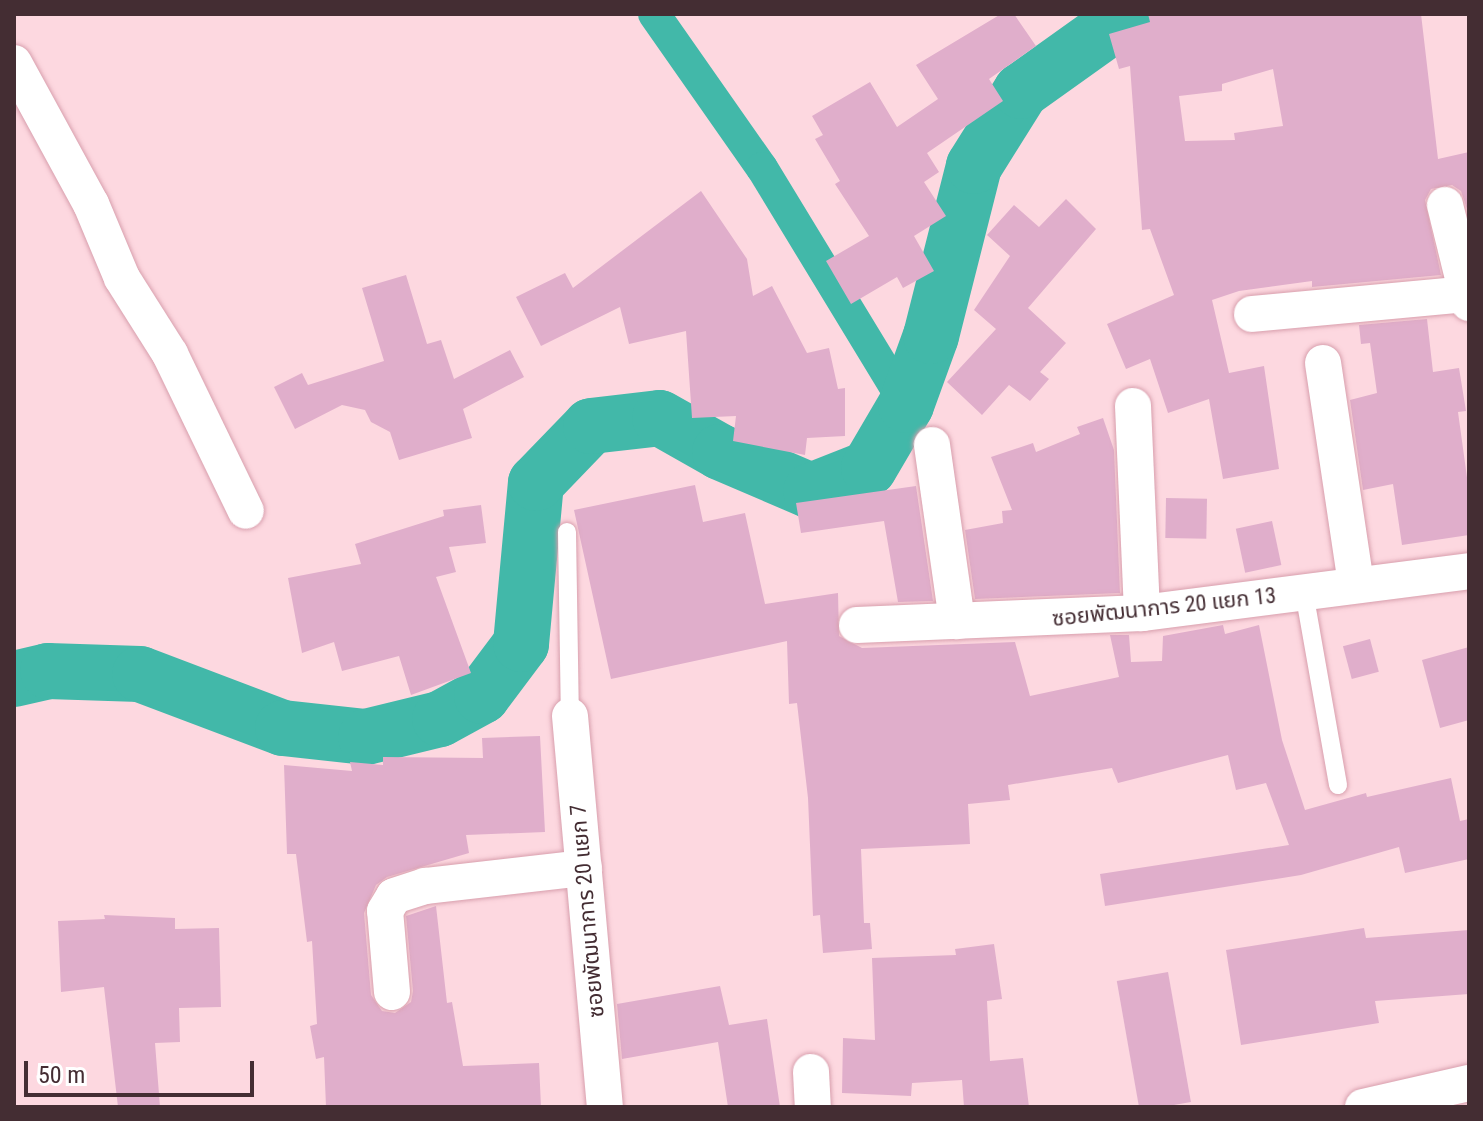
<!DOCTYPE html>
<html>
<head>
<meta charset="utf-8">
<style>
	body { margin:0 }
	#map { position:relative; width:1483px; height:1121px; overflow:hidden; background:#fdd8e0; font-family:"Roboto Condensed","Noto Sans Thai",sans-serif }
	div>[style] { position:absolute }
	.canal>* { height:32px; margin:-16px; padding:0 16px; transform-origin:16px; border-radius:16px; background:#42b8a9 }
	.river>* { height:56px; margin:-28px; padding:0 28px; transform-origin:28px; border-radius:28px; background:#42b8a9 }
	.building>* { inset:0; background:#e0aecb; transform-origin:0 0 }
	.roads { filter:drop-shadow(0 0 2px #d89fad) drop-shadow(0 0 2px #d89fad) }
	.service>* { height:18px; margin:-9px; padding:0 9px; transform-origin:9px; border-radius:9px; background:#fff }
	.minor>* { height:36px; margin:-18px; padding:0 18px; transform-origin:18px; border-radius:18px; background:#fff }
	span { translate:-50% -50%; white-space:nowrap; text-align:center; line-height:1.15; -webkit-text-stroke:7px #fff; paint-order:stroke }
	.street-label { font-size:22px; color:#442d33 }
	.frame { position:absolute; inset:0; border:16px solid #442d33; pointer-events:none }
	.scale { position:absolute; left:24px; top:1061px; width:230px; height:36px; box-sizing:border-box; border:4px solid #442d33; border-top:0; padding-left:10px; font-size:24px; line-height:28px; white-space:nowrap; color:#442d33; -webkit-text-stroke:6px #fff; paint-order:stroke }
</style>
</head>
<body>
<div id="map">
	<div class="canal">
		<i style="left:654px;top:14px;width:188px;rotate:55deg"></i>
		<i style="left:762px;top:168px;width:277px;rotate:58.7deg"></i>
	</div>
	<div class="river">
		<i style="left:14px;top:679px;width:35px;rotate:-13deg"></i>
		<i style="left:48px;top:671px;width:92px;rotate:1.9deg"></i>
		<i style="left:140px;top:674px;width:153px;rotate:20.7deg"></i>
		<i style="left:283px;top:728px;width:83px;rotate:6.2deg"></i>
		<i style="left:366px;top:737px;width:76px;rotate:-13.7deg"></i>
		<i style="left:440px;top:719px;width:48px;rotate:-28.7deg"></i>
		<i style="left:482px;top:696px;width:65px;rotate:-53.1deg"></i>
		<i style="left:521px;top:644px;width:162px;rotate:-84.7deg"></i>
		<i style="left:536px;top:483px;width:79px;rotate:-46deg"></i>
		<i style="left:591px;top:426px;width:69px;rotate:-6.6deg"></i>
		<i style="left:660px;top:418px;width:69px;rotate:29.5deg"></i>
		<i style="left:720px;top:452px;width:99px;rotate:23.2deg"></i>
		<i style="left:811px;top:491px;width:62px;rotate:-21.6deg"></i>
		<i style="left:869px;top:468px;width:73px;rotate:-59.6deg"></i>
		<i style="left:906px;top:405px;width:73px;rotate:-70.1deg"></i>
		<i style="left:931px;top:336px;width:175px;rotate:-75.8deg"></i>
		<i style="left:974px;top:166px;width:89px;rotate:-57.9deg"></i>
		<i style="left:1021px;top:91px;width:133px;rotate:-35.5deg"></i>
	</div>
	<div class="building">
		<i style="clip-path:polygon(1001px 14px,1014px 14px,1036px 46px,989px 79px,1003px 101px,927px 153px,939px 172px,924px 182px,946px 216px,914px 236px,934px 271px,903px 288px,897px 277px,851px 304px,826px 261px,869px 236px,835px 184px,840px 181px,815px 139px,823px 135px,812px 116px,870px 82px,897px 127px,938px 99px,916px 65px)"></i>
		<i style="clip-path:polygon(evenodd,1148px 14px,1421px 14px,1438px 159px,1469px 152px,1469px 215px,1461px 191px,1452px 185px,1431px 189px,1425px 200px,1441px 275px,1312px 287px,1312px 281px,1239px 291px,1212px 300px,1229px 373px,1264px 366px,1279px 469px,1223px 479px,1209px 399px,1168px 413px,1150px 359px,1126px 369px,1107px 324px,1174px 295px,1150px 229px,1142px 230px,1130px 66px,1119px 69px,1109px 34px,1150px 22px,1148px 14px,1273px 69px,1283px 126px,1234px 133px,1235px 140px,1185px 141px,1179px 96px,1222px 91px,1222px 84px,1273px 69px)"></i>
		<i style="clip-path:polygon(701px 191px,747px 259px,753px 296px,772px 286px,807px 353px,829px 348px,838px 389px,845px 388px,845px 436px,807px 438px,805px 455px,733px 441px,736px 416px,692px 418px,686px 331px,629px 344px,620px 307px,541px 346px,516px 297px,565px 273px,573px 288px)"></i>
		<i style="clip-path:polygon(1066px 199px,1096px 229px,1028px 308px,1066px 343px,1040px 372px,1049px 379px,1030px 401px,1009px 385px,982px 415px,947px 382px,996px 329px,974px 310px,1010px 256px,987px 235px,1014px 205px,1039px 227px)"></i>
		<i style="clip-path:polygon(406px 275px,427px 344px,441px 340px,454px 379px,510px 350px,524px 377px,463px 409px,472px 438px,399px 460px,390px 432px,371px 422px,365px 410px,342px 405px,295px 429px,274px 387px,302px 373px,308px 385px,384px 361px,362px 288px)"></i>
		<i style="clip-path:polygon(1427px 319px,1433px 372px,1459px 368px,1466px 411px,1458px 412px,1469px 492px,1469px 535px,1402px 545px,1393px 484px,1363px 490px,1350px 400px,1377px 393px,1370px 343px,1361px 344px,1359px 325px)"></i>
		<i style="clip-path:polygon(1103px 418px,1114px 450px,1120px 593px,975px 599px,965px 530px,1003px 523px,1002px 511px,1012px 510px,991px 457px,1033px 443px,1036px 452px,1080px 434px,1077px 427px)"></i>
		<i style="clip-path:polygon(695px 485px,703px 522px,745px 513px,765px 604px,838px 593px,839px 636px,862px 648px,1015px 642px,1030px 696px,1119px 677px,1110px 635px,1129px 635px,1131px 662px,1162px 661px,1163px 636px,1223px 625px,1225px 634px,1259px 625px,1282px 740px,1305px 810px,1366px 793px,1367px 797px,1451px 778px,1460px 821px,1469px 819px,1469px 859px,1405px 873px,1399px 847px,1301px 875px,1105px 906px,1100px 874px,1289px 845px,1266px 783px,1236px 790px,1228px 755px,1118px 783px,1112px 768px,1008px 785px,1010px 800px,968px 804px,970px 844px,861px 849px,864px 923px,870px 923px,872px 949px,823px 953px,820px 915px,813px 916px,808px 798px,797px 703px,789px 704px,787px 641px,611px 679px,574px 510px)"></i>
		<i style="clip-path:polygon(916px 486px,933px 601px,898px 602px,884px 521px,801px 533px,796px 503px)"></i>
		<i style="left:1166px;top:498px;width:41px;height:40px;rotate:1deg"></i>
		<i style="clip-path:polygon(481px 505px,486px 543px,449px 547px,456px 572px,436px 577px,471px 673px,411px 695px,399px 656px,342px 671px,334px 642px,302px 653px,288px 578px,361px 564px,355px 544px,444px 516px,443px 510px)"></i>
		<i style="left:1272px;top:521px;width:45px;height:37px;rotate:78deg"></i>
		<i style="left:1370px;top:639px;width:34px;height:28px;rotate:75deg"></i>
		<i style="clip-path:polygon(1469px 647px,1469px 720px,1440px 728px,1422px 660px)"></i>
		<i style="clip-path:polygon(540px 736px,545px 832px,466px 835px,469px 853px,387px 877px,376px 885px,364px 913px,371px 995px,382px 1011px,395px 1013px,411px 1002px,413px 991px,406px 916px,436px 906px,447px 1003px,452px 1002px,463px 1066px,539px 1063px,541px 1107px,326px 1107px,324px 1057px,316px 1059px,310px 1026px,317px 1024px,312px 941px,307px 942px,296px 854px,287px 854px,284px 765px,352px 771px,350px 762px,383px 765px,383px 757px,483px 758px,482px 738px)"></i>
		<i style="clip-path:polygon(104px 915px,175px 918px,175px 929px,219px 928px,221px 1007px,179px 1008px,180px 1042px,155px 1043px,160px 1107px,118px 1107px,104px 987px,61px 992px,58px 921px,105px 919px)"></i>
		<i style="clip-path:polygon(1364px 928px,1366px 938px,1469px 930px,1469px 994px,1375px 1001px,1379px 1023px,1241px 1045px,1226px 950px)"></i>
		<i style="clip-path:polygon(994px 944px,1002px 999px,987px 1001px,990px 1061px,1023px 1058px,1029px 1107px,964px 1107px,962px 1080px,912px 1083px,911px 1096px,842px 1093px,843px 1038px,875px 1040px,872px 958px,956px 955px,955px 949px)"></i>
		<i style="left:1168px;top:972px;width:132px;height:52px;rotate:80deg"></i>
		<i style="clip-path:polygon(720px 986px,729px 1025px,767px 1019px,780px 1107px,728px 1107px,718px 1042px,622px 1059px,617px 1004px)"></i>
	</div>
	<div class="roads">
		<div class="service">
			<i style="left:567px;top:532px;width:184px;rotate:89.1deg"></i>
			<i style="left:1304px;top:592px;width:196px;rotate:80deg"></i>
		</div>
		<div class="minor">
			<i style="left:14px;top:63px;width:161px;rotate:61.4deg"></i>
			<i style="left:91px;top:204px;width:80px;rotate:67.3deg"></i>
			<i style="left:122px;top:278px;width:90px;rotate:57.7deg"></i>
			<i style="left:170px;top:354px;width:174px;rotate:64.2deg"></i>
			<i style="left:1445px;top:205px;width:101px;rotate:76.2deg"></i>
			<i style="left:1252px;top:314px;width:216px;rotate:-5.3deg"></i>
			<i style="left:1323px;top:363px;width:224px;rotate:81.5deg"></i>
			<i style="left:1133px;top:406px;width:207px;rotate:87.5deg"></i>
			<i style="left:932px;top:445px;width:178px;rotate:81.9deg"></i>
			<i style="left:857px;top:625px;width:285px;rotate:-2.4deg"></i>
			<i style="left:1142px;top:613px;width:330px;rotate:-7.3deg"></i>
			<i style="left:570px;top:716px;width:393px;rotate:84.9deg"></i>
			<i style="left:392px;top:992px;width:81px;rotate:-94.9deg"></i>
			<i style="left:385px;top:911px;width:17px;rotate:-59deg"></i>
			<i style="left:394px;top:896px;width:33px;rotate:-18deg"></i>
			<i style="left:425px;top:886px;width:160px;rotate:-6.5deg"></i>
			<i style="left:811px;top:1072px;width:35px;rotate:87deg"></i>
			<i style="left:1363px;top:1107px;width:109px;rotate:-12.8deg"></i>
		</div>
	</div>
	<div class="street-label">
		<span style="left:1164px;top:607px;rotate:-6deg">ซอยพัฒนาการ 20 แยก 13</span>
		<span style="left:587px;top:911px;rotate:-95deg">ซอยพัฒนาการ 20 แยก 7</span>
	</div>
	<div class="frame"></div>
	<div class="scale">50 m</div>
</div>
</body>
</html>
